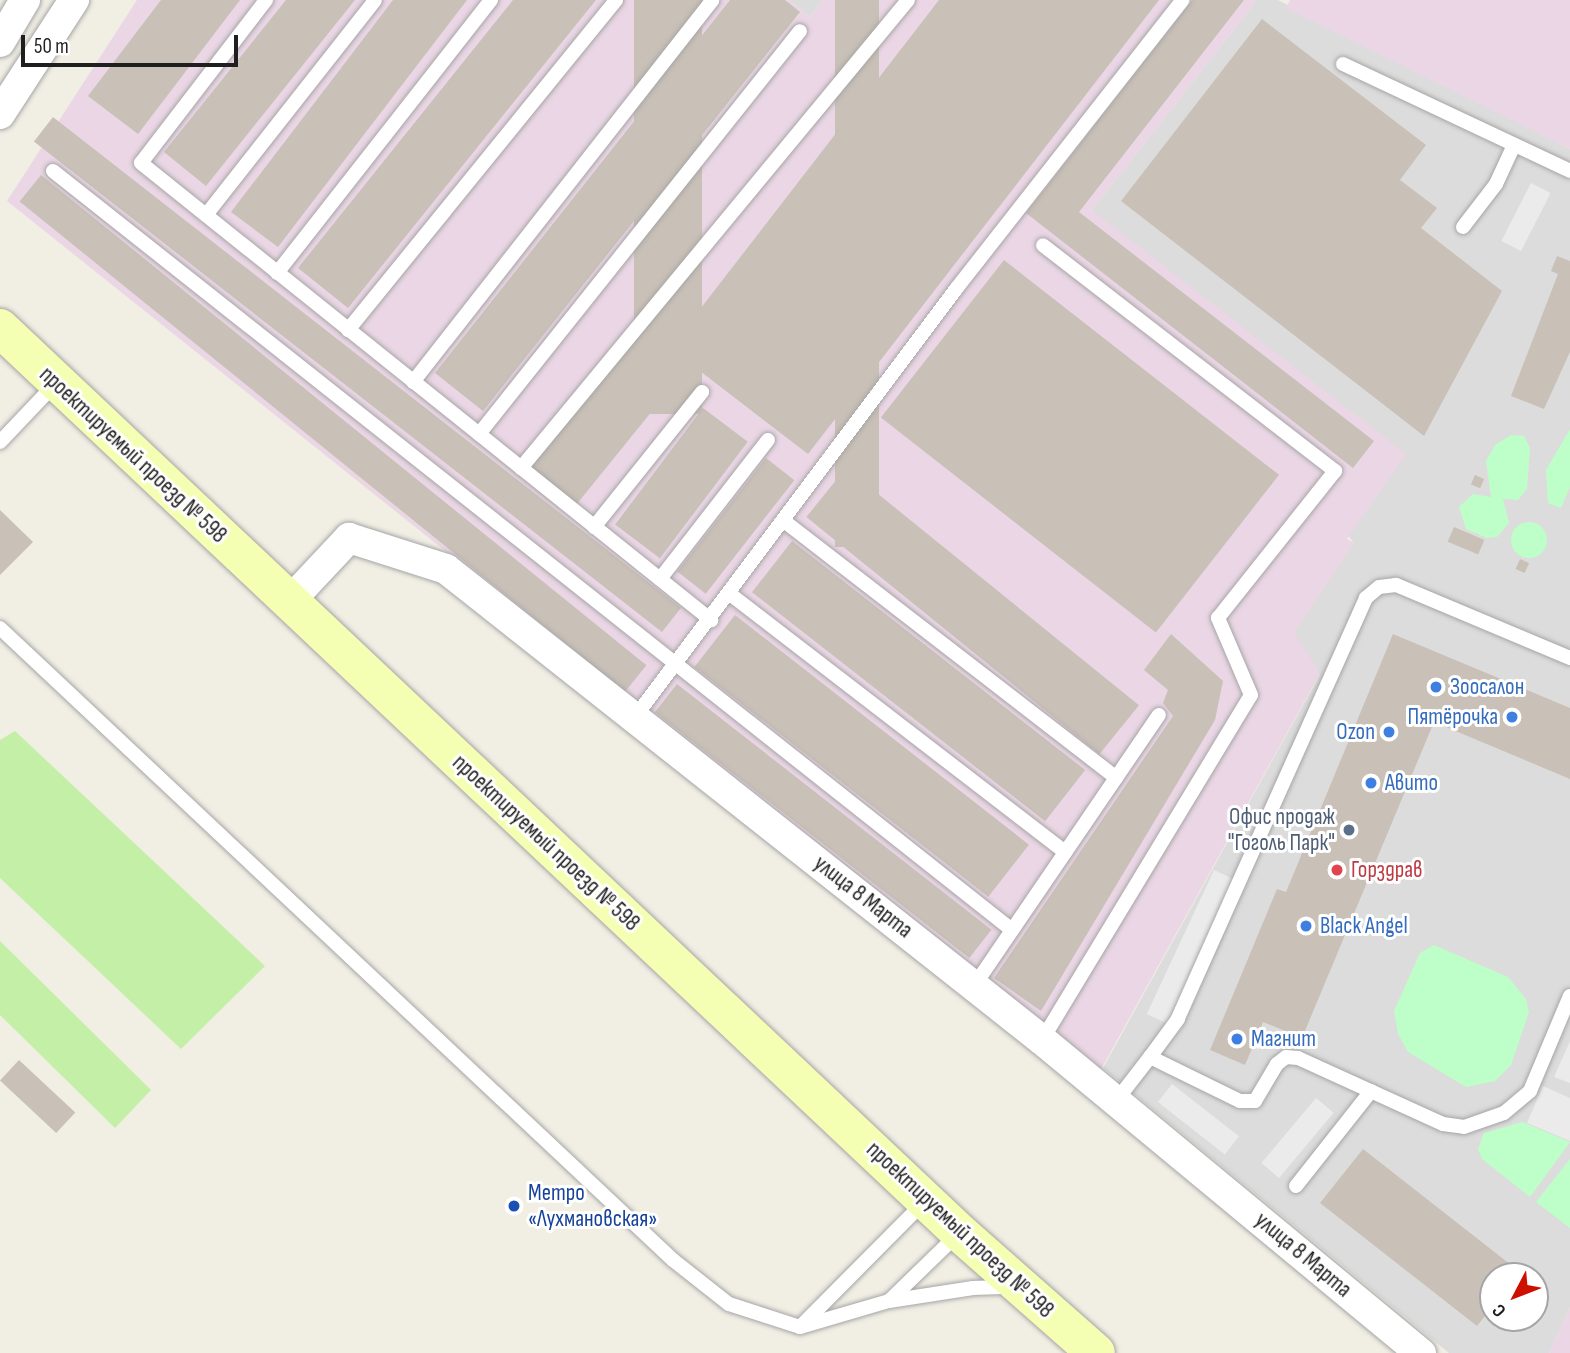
<!DOCTYPE html>
<html>
<head>
<meta charset="utf-8">
<style>
	body { margin:0 }
	#map { position:relative; width:1570px; height:1353px; overflow:hidden; background:#f1eee4; font-family:"Sofia Sans Condensed",sans-serif }
	div>[style] { position:absolute }
	.residential>* { inset:0; background:#dddcdc }
	.industrial>* { inset:0; background:#ead6e5 }
	.grass>* { inset:0; background:#c4efa6 }
	.park>* { inset:0; background:#befec8 }
	.round { border-radius:50% }
	.parking>* { inset:0; background:#ebebeb; transform-origin:0 0 }
	.building>* { inset:0; background:#c9c0b7; transform-origin:0 0 }
	.roads { filter:drop-shadow(0 0 2px #a6a6a6) drop-shadow(0 0 2px #a6a6a6) }
	.lane>* { height:14px; margin:-7px; padding:0 7px; transform-origin:7px; border-radius:7px; background:#fff }
	.street>* { height:30px; margin:-15px; padding:0 15px; transform-origin:15px; border-radius:15px; background:#fff }
	.secondary>* { height:38px; margin:-19px; padding:0 19px; transform-origin:19px; border-radius:19px; background:#f5ffb4 }
	.dots>* { width:19px; height:19px; translate:-50% -50%; box-sizing:border-box; border:4px solid #fff; border-radius:50% }
	span { translate:-50% -50%; white-space:nowrap; text-align:center; line-height:1.15; -webkit-text-stroke:6px #fff; paint-order:stroke }
	.street-label { font-size:23px; color:#1f1f1f }
	.shop-label { font-size:23px; color:#366cbe }
	.left { translate:0 -50%; text-align:left }
	.right { translate:-100% -50%; text-align:right }
	.service-label { font-size:23px; color:#4e5e75 }
	.health-label { font-size:23px; color:#be3a42 }
	.transit-label { font-size:23px; color:#164399 }
	.north { position:absolute; left:1479px; top:1262px; width:70px; height:70px; box-sizing:border-box; background:#fff; border:2px solid #a5a5a5; border-radius:50%; rotate:228deg; font-size:19px; font-weight:700; line-height:28px; text-align:center; color:#1f1f1f }
	.north::after { content:''; display:block; margin:auto; width:24px; height:32px; background:#ce1000; clip-path:polygon(50% 0,100% 100%,50% 72%,0 100%) }
	.scale { position:absolute; left:21px; top:35px; width:217px; height:32px; box-sizing:border-box; border:4px solid #1f1f1f; border-top:0; padding-left:9px; font-size:21px; line-height:24px; white-space:nowrap; color:#1f1f1f; -webkit-text-stroke:5px #fff; paint-order:stroke }
</style>
</head>
<body>
<div id="map">
	<div class="residential">
		<i style="clip-path:polygon(789px 0,823px 0,810px 17px)"></i>
		<i style="clip-path:polygon(evenodd,1257px 0,1278px 0,1570px 149px,1570px 1308px,1549px 1353px,1449px 1353px,1103px 1068px,1320px 674px,1293px 633px,1354px 543px,1092px 210px,1257px 0,1493px 1276px,1535px 1276px,1535px 1318px,1493px 1318px,1493px 1276px)"></i>
	</div>
	<div class="industrial">
		<i style="clip-path:polygon(137px 0,789px 0,810px 17px,823px 0,1257px 0,1092px 210px,1406px 454px,1347px 539px,1354px 543px,1294px 633px,1320px 673px,1099px 1073px,7px 201px)"></i>
		<i style="clip-path:polygon(1290px 0,1570px 0,1570px 149px,1286px 8px)"></i>
		<i style="clip-path:polygon(1570px 1308px,1570px 1353px,1549px 1353px)"></i>
	</div>
	<div class="grass">
		<i style="clip-path:polygon(15px 731px,265px 966px,181px 1049px,0 878px,0 740px)"></i>
		<i style="clip-path:polygon(0 941px,151px 1090px,115px 1128px,0 1015px)"></i>
	</div>
	<div class="park">
		<i style="clip-path:polygon(1570px 429px,1570px 487px,1561px 508px,1548px 503px,1546px 470px)"></i>
		<i style="clip-path:polygon(1511px 435px,1524px 436px,1530px 448px,1527px 489px,1518px 500px,1503px 499px,1509px 523px,1497px 537px,1487px 538px,1466px 529px,1459px 507px,1473px 494px,1491px 497px,1486px 461px,1495px 445px)"></i>
		<i class="round" style="left:1511px;top:522px;width:36px;height:36px"></i>
		<i style="clip-path:polygon(1434px 945px,1508px 977px,1526px 999px,1529px 1012px,1511px 1065px,1495px 1081px,1466px 1087px,1408px 1052px,1398px 1034px,1394px 1011px,1420px 953px)"></i>
		<i style="clip-path:polygon(1522px 1122px,1570px 1142px,1530px 1197px,1482px 1159px,1478px 1149px,1484px 1133px)"></i>
		<i style="clip-path:polygon(1570px 1159px,1570px 1228px,1536px 1202px)"></i>
	</div>
	<div class="parking">
		<i style="left:1531px;top:183px;width:22px;height:65px;rotate:27deg"></i>
		<i style="left:1214px;top:870px;width:23px;height:159px;rotate:25deg"></i>
		<i style="clip-path:polygon(1570px 1041px,1570px 1083px,1554px 1077px)"></i>
		<i style="left:1172px;top:1084px;width:85px;height:23px;rotate:38deg"></i>
		<i style="clip-path:polygon(1543px 1086px,1570px 1098px,1570px 1141px,1527px 1123px)"></i>
		<i style="left:1316px;top:1098px;width:23px;height:85px;rotate:40deg"></i>
	</div>
	<div class="building">
		<i style="clip-path:polygon(161px 0,240px 0,138px 134px,88px 96px)"></i>
		<i style="clip-path:polygon(286px 0,355px 0,206px 186px,164px 152px)"></i>
		<i style="clip-path:polygon(393px 0,467px 0,278px 247px,231px 212px)"></i>
		<i style="clip-path:polygon(513px 0,596px 0,348px 308px,298px 268px)"></i>
		<i style="left:634px;top:0;width:68px;height:414px"></i>
		<i style="clip-path:polygon(730px 0,785px 0,800px 12px,483px 411px,435px 373px)"></i>
		<i style="left:835px;top:0;width:44px;height:547px"></i>
		<i style="clip-path:polygon(939px 0,1159px 0,808px 454px,670px 348px)"></i>
		<i style="clip-path:polygon(1192px 0,1244px 0,1079px 212px,1374px 441px,1353px 468px,1026px 213px)"></i>
		<i style="clip-path:polygon(1262px 19px,1426px 145px,1400px 180px,1437px 208px,1421px 228px,1502px 291px,1424px 436px,1121px 201px)"></i>
		<i style="left:53px;top:117px;width:797px;height:31px;rotate:38deg"></i>
		<i style="left:41px;top:175px;width:779px;height:34px;rotate:39deg"></i>
		<i style="clip-path:polygon(1557px 256px,1570px 261px,1570px 352px,1544px 409px,1511px 396px,1558px 274px,1551px 271px)"></i>
		<i style="left:1004px;top:260px;width:349px;height:200px;rotate:38deg"></i>
		<i style="left:634px;top:338px;width:60px;height:166px;rotate:39deg"></i>
		<i style="left:703px;top:408px;width:56px;height:146px;rotate:37deg"></i>
		<i style="left:766px;top:458px;width:36px;height:144px;rotate:38deg"></i>
		<i style="left:846px;top:468px;width:377px;height:63px;rotate:39deg"></i>
		<i style="left:1475px;top:475px;width:10px;height:10px;rotate:24deg"></i>
		<i style="clip-path:polygon(0 510px,33px 542px,0 575px)"></i>
		<i style="left:1454px;top:527px;width:33px;height:16px;rotate:23deg"></i>
		<i style="left:792px;top:541px;width:372px;height:65px;rotate:38deg"></i>
		<i style="left:1520px;top:559px;width:10px;height:11px;rotate:24deg"></i>
		<i style="left:735px;top:615px;width:373px;height:66px;rotate:38deg"></i>
		<i style="clip-path:polygon(1171px 634px,1223px 681px,1215px 720px,1041px 1011px,994px 978px,1173px 716px,1163px 703px,1168px 690px,1144px 670px)"></i>
		<i style="clip-path:polygon(1393px 634px,1570px 708px,1570px 779px,1434px 722px,1302px 1038px,1263px 1022px,1245px 1065px,1210px 1050px,1277px 889px,1286px 892px)"></i>
		<i style="left:677px;top:684px;width:399px;height:36px;rotate:38deg"></i>
		<i style="left:19px;top:1060px;width:77px;height:28px;rotate:43deg"></i>
		<i style="clip-path:polygon(1363px 1149px,1520px 1272px,1516px 1276px,1493px 1276px,1493px 1306px,1477px 1326px,1320px 1203px)"></i>
	</div>
	<div class="roads">
		<div class="lane">
			<i style="left:266px;top:0;width:205px;rotate:127.5deg"></i>
			<i style="left:141px;top:163px;width:731px;rotate:38.72deg"></i>
			<i style="left:1343px;top:64px;width:251px;rotate:25.2deg"></i>
			<i style="left:53px;top:171px;width:1223px;rotate:38.36deg"></i>
			<i style="left:206px;top:215px;width:273px;rotate:-51.8deg"></i>
			<i style="left:1463px;top:227px;width:54px;rotate:-52.5deg"></i>
			<i style="left:1496px;top:184px;width:43px;rotate:-65.2deg"></i>
			<i style="left:277px;top:273px;width:347px;rotate:-51.9deg"></i>
			<i style="left:348px;top:330px;width:425px;rotate:-50.9deg"></i>
			<i style="left:413px;top:382px;width:485px;rotate:-51.9deg"></i>
			<i style="left:479px;top:434px;width:515px;rotate:-51.46deg"></i>
			<i style="left:0;top:442px;width:80px;rotate:-46.5deg"></i>
			<i style="left:521px;top:468px;width:607px;rotate:-50.41deg"></i>
			<i style="left:784px;top:521px;width:420px;rotate:37.7deg"></i>
			<i style="left:594px;top:527px;width:173px;rotate:-51.3deg"></i>
			<i style="left:660px;top:579px;width:176px;rotate:-52.2deg"></i>
			<i style="left:730px;top:594px;width:423px;rotate:37.6deg"></i>
			<i style="left:0;top:628px;width:923px;rotate:43.2deg"></i>
			<i style="left:673px;top:1260px;width:71px;rotate:38.2deg"></i>
			<i style="left:729px;top:1304px;width:75px;rotate:17.9deg"></i>
			<i style="left:800px;top:1327px;width:93px;rotate:-16.3deg"></i>
			<i style="left:889px;top:1301px;width:85px;rotate:-8.8deg"></i>
			<i style="left:973px;top:1288px;width:36px;rotate:-2deg"></i>
			<i style="left:1570px;top:658px;width:189px;rotate:-157.2deg"></i>
			<i style="left:1396px;top:585px;width:17px;rotate:173deg"></i>
			<i style="left:1379px;top:587px;width:17px;rotate:140deg"></i>
			<i style="left:1366px;top:598px;width:461px;rotate:114.1deg"></i>
			<i style="left:1178px;top:1019px;width:47px;rotate:126.4deg"></i>
			<i style="left:1150px;top:1057px;width:100px;rotate:26.1deg"></i>
			<i style="left:1240px;top:1101px;width:15px"></i>
			<i style="left:1255px;top:1101px;width:43px;rotate:-59.3deg"></i>
			<i style="left:1277px;top:1064px;width:11px;rotate:-38deg"></i>
			<i style="left:1286px;top:1057px;width:12px;rotate:5deg"></i>
			<i style="left:1298px;top:1058px;width:159px;rotate:24.5deg"></i>
			<i style="left:1443px;top:1124px;width:21px;rotate:8deg"></i>
			<i style="left:1464px;top:1127px;width:42px;rotate:-19.3deg"></i>
			<i style="left:1504px;top:1113px;width:34px;rotate:-40deg"></i>
			<i style="left:1530px;top:1091px;width:103px;rotate:-67.2deg"></i>
			<i style="left:635px;top:717px;width:535px;rotate:-53.13deg"></i>
			<i style="left:956px;top:289px;width:367px;rotate:-51.9deg"></i>
			<i style="left:974px;top:986px;width:328px;rotate:-55.7deg"></i>
			<i style="left:1042px;top:1040px;width:403px;rotate:-58.8deg"></i>
			<i style="left:1251px;top:695px;width:84px;rotate:-113.2deg"></i>
			<i style="left:1218px;top:618px;width:188px;rotate:-51.5deg"></i>
			<i style="left:1335px;top:471px;width:369px;rotate:-142.3deg"></i>
			<i style="left:1116px;top:1101px;width:56px;rotate:-52.3deg"></i>
			<i style="left:1296px;top:1186px;width:121px;rotate:-51.7deg"></i>
			<i style="left:889px;top:1301px;width:98px;rotate:-44.2deg"></i>
			<i style="left:801px;top:1326px;width:176px;rotate:-45.2deg"></i>
		</div>
		<div class="street">
			<i style="left:0;top:42px;width:49px;rotate:-59.2deg"></i>
			<i style="left:0;top:114px;width:136px;rotate:-57deg"></i>
			<i style="left:289px;top:602px;width:88px;rotate:-46.8deg"></i>
			<i style="left:349px;top:538px;width:102px;rotate:17.7deg"></i>
			<i style="left:446px;top:569px;width:760px;rotate:38.32deg"></i>
			<i style="left:1042px;top:1040px;width:492px;rotate:39.6deg"></i>
		</div>
		<div class="secondary">
			<i style="left:0;top:328px;width:1319px;rotate:43.31deg"></i>
			<i style="left:960px;top:1233px;width:181px;rotate:41.4deg"></i>
		</div>
	</div>
	<div class="dots">
		<i style="left:1436px;top:687px;background:#3f7fe0"></i>
		<i style="left:1512px;top:717px;background:#3f7fe0"></i>
		<i style="left:1389px;top:732px;background:#3f7fe0"></i>
		<i style="left:1371px;top:783px;background:#3f7fe0"></i>
		<i style="left:1349px;top:830px;background:#5c6f8a"></i>
		<i style="left:1337px;top:870px;background:#e0444e"></i>
		<i style="left:1306px;top:926px;background:#3f7fe0"></i>
		<i style="left:1237px;top:1039px;background:#3f7fe0"></i>
		<i style="left:514px;top:1206px;background:#1a4fb4"></i>
	</div>
	<div class="street-label">
		<span style="left:133px;top:455px;rotate:43deg">проектируемый проезд № 598</span>
		<span style="left:546px;top:843px;rotate:43deg">проектируемый проезд № 598</span>
		<span style="left:863px;top:897px;rotate:38deg">улица 8 Марта</span>
		<span style="left:960px;top:1230px;rotate:43deg">проектируемый проезд № 598</span>
		<span style="left:1303px;top:1255px;rotate:40deg">улица 8 Марта</span>
	</div>
	<div class="shop-label">
		<span class="left" style="left:1450px;top:687px">Зоосалон</span>
		<span class="right" style="left:1498px;top:717px">Пятёрочка</span>
		<span class="right" style="left:1375px;top:732px">Ozon</span>
		<span class="left" style="left:1385px;top:783px">Авито</span>
		<span class="left" style="left:1320px;top:926px">Black Angel</span>
		<span class="left" style="left:1251px;top:1039px">Магнит</span>
	</div>
	<div class="service-label">
		<span class="right" style="left:1335px;top:830px">Офис продаж<br>"Гоголь Парк"</span>
	</div>
	<div class="health-label">
		<span class="left" style="left:1351px;top:870px">Горздрав</span>
	</div>
	<div class="transit-label">
		<span class="left" style="left:528px;top:1206px">Метро<br>«Лухмановская»</span>
	</div>
	<div class="north">С</div>
	<div class="scale">50 m</div>
</div>
</body>
</html>
